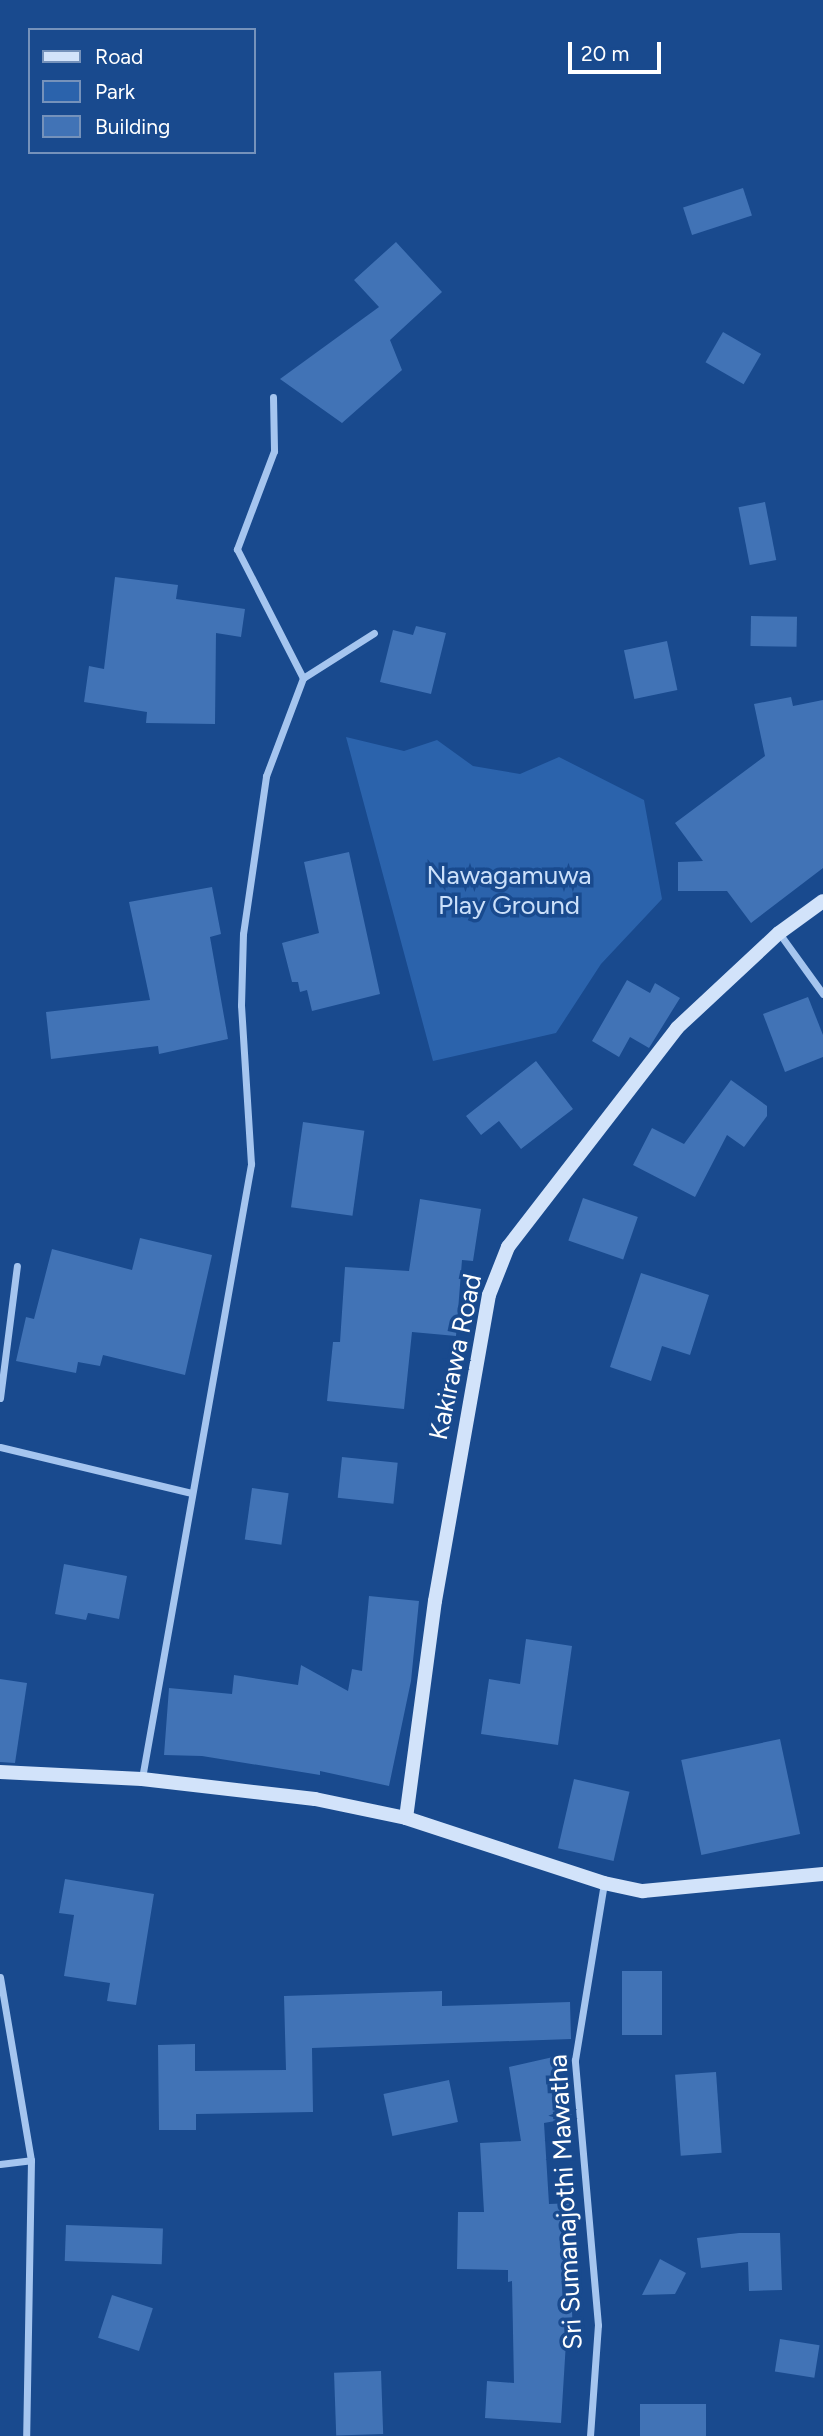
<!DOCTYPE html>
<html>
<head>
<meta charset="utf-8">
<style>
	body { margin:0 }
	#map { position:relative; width:823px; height:2436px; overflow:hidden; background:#194a8e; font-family:Figtree,sans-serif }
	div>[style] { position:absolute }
	.green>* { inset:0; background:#2b63ac }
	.building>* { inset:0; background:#4173b6; transform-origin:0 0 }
	.street>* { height:7px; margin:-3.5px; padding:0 3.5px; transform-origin:3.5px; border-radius:3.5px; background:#a5c5ef }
	.secondary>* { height:14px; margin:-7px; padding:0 7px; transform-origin:7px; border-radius:7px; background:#d2e3fa }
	span { translate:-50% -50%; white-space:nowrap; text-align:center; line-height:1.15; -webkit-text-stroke:7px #194a8e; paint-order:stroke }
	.park-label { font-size:26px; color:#cbe0fa }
	.street-label { font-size:26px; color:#fff }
	.legend { position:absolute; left:28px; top:28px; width:228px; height:126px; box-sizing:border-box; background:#194a8e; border:2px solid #7592bb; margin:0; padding:9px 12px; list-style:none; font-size:21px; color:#fff }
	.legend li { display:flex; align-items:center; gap:14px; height:35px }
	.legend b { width:35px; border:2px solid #7592bb }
	.scale { position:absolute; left:568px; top:42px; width:93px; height:32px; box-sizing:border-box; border:4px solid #fff; border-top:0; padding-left:9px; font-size:21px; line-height:24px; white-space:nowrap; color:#fff; -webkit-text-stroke:5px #194a8e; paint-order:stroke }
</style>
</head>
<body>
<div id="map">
	<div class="green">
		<i style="clip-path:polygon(346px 737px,404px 751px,437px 740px,473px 766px,520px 774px,559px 757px,644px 800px,662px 899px,601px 964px,556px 1033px,433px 1061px)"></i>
	</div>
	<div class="building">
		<i style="left:743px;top:188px;width:29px;height:63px;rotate:72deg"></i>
		<i style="clip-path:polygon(396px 242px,442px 292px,390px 340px,402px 370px,342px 423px,280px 379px,379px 307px,354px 280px)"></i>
		<i style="left:723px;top:332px;width:44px;height:35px;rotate:30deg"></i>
		<i style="left:765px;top:502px;width:59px;height:27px;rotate:79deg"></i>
		<i style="clip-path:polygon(115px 577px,178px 585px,176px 599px,245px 609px,241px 637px,216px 633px,215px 724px,146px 723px,147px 712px,84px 702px,89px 666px,104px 669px)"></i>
		<i style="left:751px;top:616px;width:46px;height:30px;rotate:1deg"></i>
		<i style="clip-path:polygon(416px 626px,446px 633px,431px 694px,380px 682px,393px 630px,413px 635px)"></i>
		<i style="left:667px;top:641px;width:50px;height:44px;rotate:78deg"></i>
		<i style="clip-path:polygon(791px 697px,793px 706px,823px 700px,823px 868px,751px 923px,727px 891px,678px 891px,678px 862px,703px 861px,675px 823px,765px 756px,754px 704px)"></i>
		<i style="clip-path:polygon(349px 852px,380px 994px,312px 1011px,307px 990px,300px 992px,298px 982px,292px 982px,282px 943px,319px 933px,304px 862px)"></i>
		<i style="clip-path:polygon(212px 887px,221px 934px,210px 937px,228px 1039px,159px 1054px,158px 1046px,51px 1059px,46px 1012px,150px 1000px,129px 902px)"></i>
		<i style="clip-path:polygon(627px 980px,650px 993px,655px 983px,680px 998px,649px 1048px,630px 1037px,619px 1057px,592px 1041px)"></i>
		<i style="clip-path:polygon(808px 997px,823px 1035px,823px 1057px,785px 1072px,763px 1014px)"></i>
		<i style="clip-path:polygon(536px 1061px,573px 1109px,521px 1149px,499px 1121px,481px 1135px,466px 1116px)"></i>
		<i style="clip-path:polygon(731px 1080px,767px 1106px,767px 1116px,744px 1147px,727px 1135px,695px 1197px,633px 1165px,652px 1128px,684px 1144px)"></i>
		<i style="left:303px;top:1122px;width:62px;height:86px;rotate:8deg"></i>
		<i style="left:583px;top:1198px;width:58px;height:45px;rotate:19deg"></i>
		<i style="clip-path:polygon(420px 1199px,481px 1209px,473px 1261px,462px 1260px,456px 1336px,412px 1332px,404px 1409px,327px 1401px,333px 1342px,340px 1342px,345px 1267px,409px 1271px)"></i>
		<i style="clip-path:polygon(140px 1238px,212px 1255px,185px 1375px,103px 1355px,100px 1366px,78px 1362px,76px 1373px,16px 1361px,26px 1317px,34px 1319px,52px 1249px,132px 1270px)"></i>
		<i style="clip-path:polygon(641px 1273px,709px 1295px,690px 1355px,662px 1346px,651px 1381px,610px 1367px)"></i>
		<i style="left:342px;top:1457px;width:56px;height:41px;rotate:6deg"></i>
		<i style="left:252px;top:1488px;width:37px;height:52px;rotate:8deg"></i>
		<i style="clip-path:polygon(64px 1564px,127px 1576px,119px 1619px,88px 1613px,86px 1620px,55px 1614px)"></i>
		<i style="clip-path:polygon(369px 1596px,419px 1601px,411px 1681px,389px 1786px,320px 1771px,320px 1775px,202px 1756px,164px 1755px,169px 1688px,232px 1694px,234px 1675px,298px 1685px,301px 1665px,348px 1691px,352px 1669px,362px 1671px)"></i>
		<i style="clip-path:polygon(526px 1639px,572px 1646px,558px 1745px,481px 1734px,489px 1679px,520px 1684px)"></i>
		<i style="clip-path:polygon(0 1679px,27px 1683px,15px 1763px,0 1762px)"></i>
		<i style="left:780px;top:1739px;width:97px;height:101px;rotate:78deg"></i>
		<i style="left:574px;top:1779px;width:57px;height:71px;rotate:13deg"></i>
		<i style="clip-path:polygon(65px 1879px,154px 1894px,136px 2005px,107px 2001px,110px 1983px,64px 1976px,74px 1915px,59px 1913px)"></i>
		<i style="left:622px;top:1971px;width:40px;height:64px"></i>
		<i style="clip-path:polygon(442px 1991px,442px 2006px,570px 2002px,571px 2039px,312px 2048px,313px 2112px,196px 2114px,196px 2130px,159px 2130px,158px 2045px,195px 2044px,195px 2071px,286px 2070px,284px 1996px)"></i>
		<i style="clip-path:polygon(562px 2055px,572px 2118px,544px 2123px,549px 2204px,574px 2203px,578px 2278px,571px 2278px,573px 2342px,566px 2342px,561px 2423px,485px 2418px,487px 2381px,514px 2383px,512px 2281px,508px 2282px,508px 2270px,457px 2269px,458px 2212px,484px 2212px,480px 2143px,521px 2141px,509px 2067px)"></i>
		<i style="left:716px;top:2072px;width:81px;height:41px;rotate:86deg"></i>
		<i style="left:449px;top:2080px;width:43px;height:67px;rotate:78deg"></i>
		<i style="left:66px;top:2225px;width:97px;height:36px;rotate:2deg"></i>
		<i style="clip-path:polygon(739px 2233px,780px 2233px,782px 2290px,749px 2291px,748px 2262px,701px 2268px,697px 2238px)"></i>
		<i style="clip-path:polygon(660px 2259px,686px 2273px,675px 2294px,642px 2295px)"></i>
		<i style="left:112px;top:2295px;width:43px;height:45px;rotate:18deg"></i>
		<i style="left:780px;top:2339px;width:40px;height:33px;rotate:9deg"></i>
		<i style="left:381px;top:2371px;width:63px;height:47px;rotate:88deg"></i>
		<i style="left:640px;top:2404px;width:66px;height:32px"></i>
	</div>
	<div class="street">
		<i style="left:273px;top:397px;width:54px;rotate:88.9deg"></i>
		<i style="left:274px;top:451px;width:105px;rotate:110.7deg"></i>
		<i style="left:237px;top:549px;width:145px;rotate:62.9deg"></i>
		<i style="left:779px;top:933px;width:75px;rotate:54.2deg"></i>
		<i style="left:0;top:1398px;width:133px;rotate:-82.7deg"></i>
		<i style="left:0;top:1447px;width:197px;rotate:13.5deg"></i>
		<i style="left:142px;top:1778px;width:624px;rotate:-79.93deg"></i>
		<i style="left:251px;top:1164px;width:159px;rotate:-93.6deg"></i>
		<i style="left:241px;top:1005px;width:71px;rotate:-88.4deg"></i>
		<i style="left:243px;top:934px;width:160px;rotate:-81.7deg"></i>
		<i style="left:266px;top:776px;width:105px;rotate:-69.3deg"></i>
		<i style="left:303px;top:678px;width:84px;rotate:-32.4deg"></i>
		<i style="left:0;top:1977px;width:186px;rotate:80.4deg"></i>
		<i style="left:31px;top:2160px;width:276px;rotate:91deg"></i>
		<i style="left:0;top:2164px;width:31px;rotate:-7deg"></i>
		<i style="left:590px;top:2436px;width:111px;rotate:-85.9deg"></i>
		<i style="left:598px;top:2325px;width:266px;rotate:-95deg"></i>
		<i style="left:575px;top:2060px;width:179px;rotate:-80.7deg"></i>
	</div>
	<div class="secondary">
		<i style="left:0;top:1772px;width:142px;rotate:2.8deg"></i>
		<i style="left:142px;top:1779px;width:174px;rotate:6.6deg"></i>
		<i style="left:315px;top:1799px;width:93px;rotate:11.8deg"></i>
		<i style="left:406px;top:1818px;width:208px;rotate:18.2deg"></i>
		<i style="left:604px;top:1883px;width:40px;rotate:12deg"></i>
		<i style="left:643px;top:1891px;width:181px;rotate:-5.4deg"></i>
		<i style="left:406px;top:1818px;width:219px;rotate:-82.4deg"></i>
		<i style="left:435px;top:1601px;width:311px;rotate:-80deg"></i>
		<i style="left:489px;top:1295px;width:52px;rotate:-68.4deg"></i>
		<i style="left:508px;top:1247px;width:277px;rotate:-52.3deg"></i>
		<i style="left:677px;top:1028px;width:139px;rotate:-43deg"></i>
		<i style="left:779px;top:933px;width:54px;rotate:-36deg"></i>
	</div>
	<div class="park-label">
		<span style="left:509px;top:891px">Nawagamuwa<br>Play Ground</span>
	</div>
	<div class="street-label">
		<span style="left:456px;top:1357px;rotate:-78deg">Kakirawa Road</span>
		<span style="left:566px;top:2202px;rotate:-93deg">Sri Sumanajothi Mawatha</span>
	</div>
	<ul class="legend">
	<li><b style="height:9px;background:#d2e3fa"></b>Road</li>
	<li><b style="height:19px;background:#2b63ac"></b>Park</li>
	<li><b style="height:19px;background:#4173b6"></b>Building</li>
	</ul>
	<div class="scale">20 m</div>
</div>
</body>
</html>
